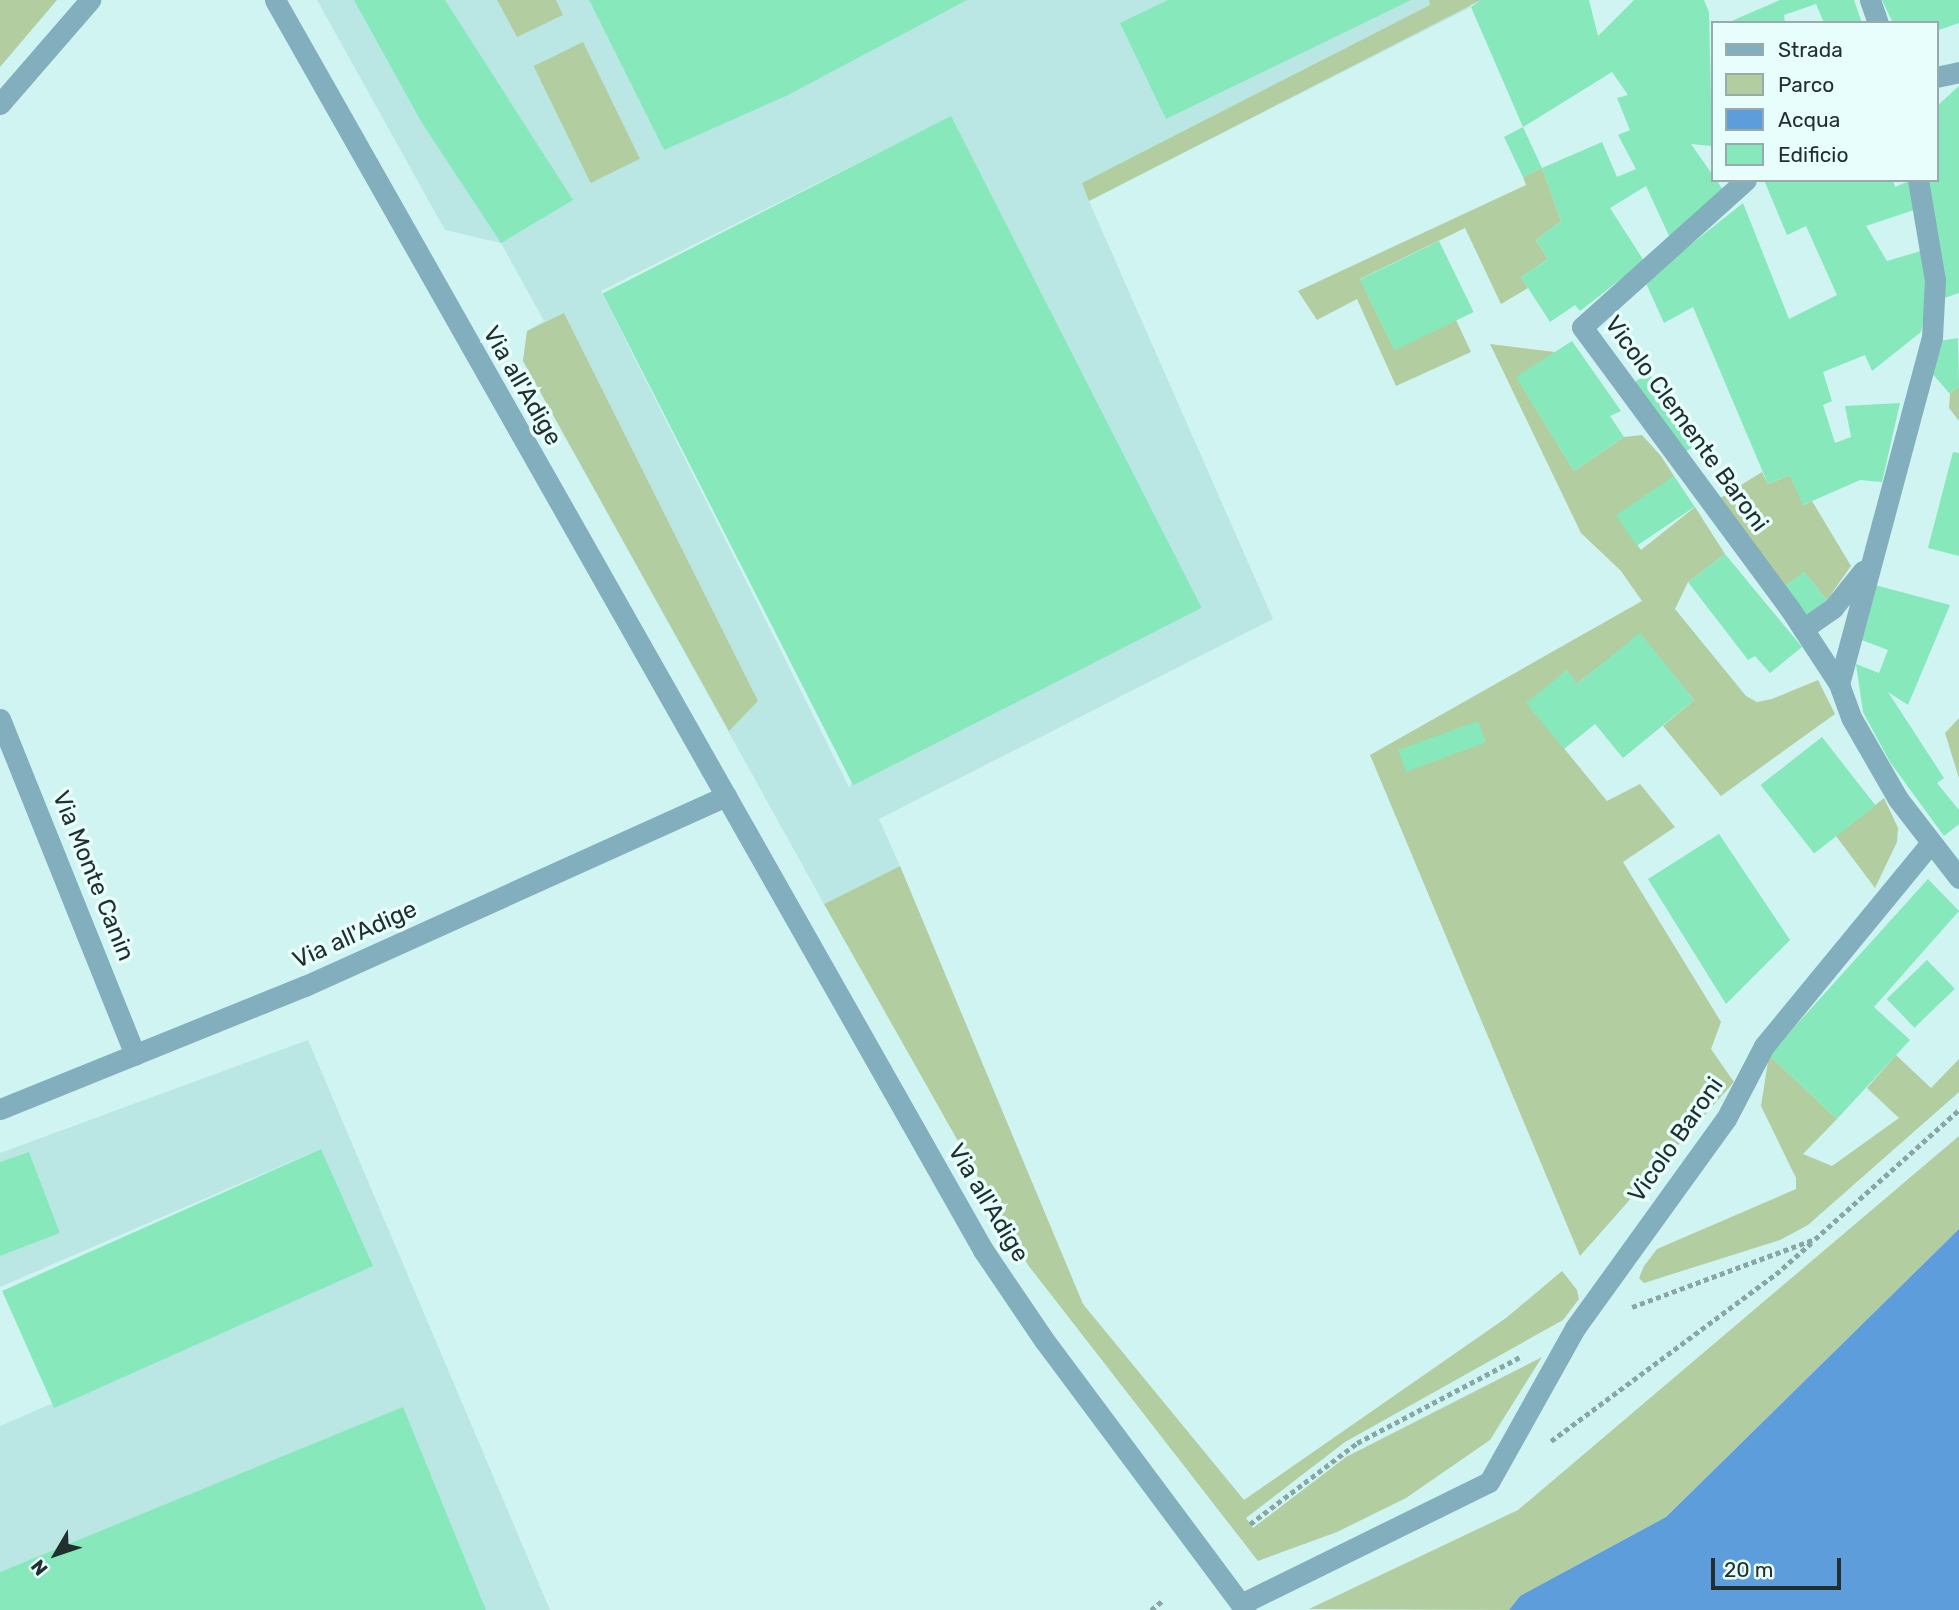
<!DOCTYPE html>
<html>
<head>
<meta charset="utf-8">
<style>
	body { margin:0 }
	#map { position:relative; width:1959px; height:1610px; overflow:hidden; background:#cff4f2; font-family:Rubik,sans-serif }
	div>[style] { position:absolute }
	.built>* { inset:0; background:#bae7e4 }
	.green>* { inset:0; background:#b2cea1; transform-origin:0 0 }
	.water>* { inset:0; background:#5e9ddc }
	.building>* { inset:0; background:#86e8bb; transform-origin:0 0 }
	.path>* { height:4.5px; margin-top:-2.25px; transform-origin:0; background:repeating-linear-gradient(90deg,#8aa6a4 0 5px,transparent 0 8.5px) }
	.minor>* { height:21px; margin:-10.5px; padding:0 10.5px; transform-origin:10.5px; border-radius:10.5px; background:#82aebd }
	span { translate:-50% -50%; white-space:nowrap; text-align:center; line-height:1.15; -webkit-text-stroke:7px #e8fefc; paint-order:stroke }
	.street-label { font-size:24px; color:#212f2e }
	.legend { position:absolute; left:1711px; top:21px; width:228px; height:161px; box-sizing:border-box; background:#e8fefc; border:2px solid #98abaa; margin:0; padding:9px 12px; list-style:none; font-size:21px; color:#212f2e }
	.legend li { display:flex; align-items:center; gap:14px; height:35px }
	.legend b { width:35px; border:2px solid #98abaa }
	.north { position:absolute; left:21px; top:1519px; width:70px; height:70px; -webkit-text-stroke:5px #e8fefc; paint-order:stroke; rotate:231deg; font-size:19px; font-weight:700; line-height:28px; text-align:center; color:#212f2e }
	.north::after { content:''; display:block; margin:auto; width:24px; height:32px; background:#212f2e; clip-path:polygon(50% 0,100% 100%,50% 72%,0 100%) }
	.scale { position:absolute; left:1711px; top:1558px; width:130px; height:32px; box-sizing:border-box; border:4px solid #212f2e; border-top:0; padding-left:9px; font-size:21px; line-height:24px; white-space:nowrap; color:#212f2e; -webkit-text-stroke:5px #e8fefc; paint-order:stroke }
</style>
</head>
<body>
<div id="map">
	<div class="built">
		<i style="clip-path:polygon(evenodd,317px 0,589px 0,664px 150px,967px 0,1468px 0,1471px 7px,1089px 201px,1273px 619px,879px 819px,900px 866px,824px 904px,523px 361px,527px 331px,544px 321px,501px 243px,445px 230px,317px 0,950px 117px,850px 789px,601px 291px,950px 117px)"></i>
		<i style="clip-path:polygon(308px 1040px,550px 1610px,486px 1610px,403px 1408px,0 1572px,0 1426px,371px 1266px,320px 1149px,0 1287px,0 1256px,60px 1233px,29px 1152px,0 1162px,0 1153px)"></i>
	</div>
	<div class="green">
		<i style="clip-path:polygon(0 0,57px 0,0 67px)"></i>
		<i style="clip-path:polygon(497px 0,556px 0,563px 15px,517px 37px)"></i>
		<i style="clip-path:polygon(1429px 0,1481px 0,1089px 201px,1082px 183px,1430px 5px)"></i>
		<i style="left:583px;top:42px;width:130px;height:55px;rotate:64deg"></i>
		<i style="clip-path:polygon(1542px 168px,1561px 221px,1536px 240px,1548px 259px,1521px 277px,1528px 288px,1501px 304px,1465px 228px,1360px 279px,1394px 349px,1456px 320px,1471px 352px,1396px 386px,1357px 299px,1317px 320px,1298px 291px,1526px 185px,1523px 177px)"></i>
		<i style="clip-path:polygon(564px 313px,758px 701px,729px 731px,523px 361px,527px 331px)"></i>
		<i style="clip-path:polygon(1490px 344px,1555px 352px,1517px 378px,1574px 471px,1624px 437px,1642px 435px,1661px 456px,1674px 476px,1619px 519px,1641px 550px,1695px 507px,1725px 554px,1688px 582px,1675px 609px,1746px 696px,1757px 702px,1772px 699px,1818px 680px,1835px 714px,1721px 796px,1663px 726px,1694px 700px,1640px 634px,1577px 684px,1527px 703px,1607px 801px,1640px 784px,1675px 827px,1623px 862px,1721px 1022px,1711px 1049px,1734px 1082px,1580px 1256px,1370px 755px,1642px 601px,1621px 571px,1581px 533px)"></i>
		<i style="clip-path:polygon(1959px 386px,1959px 421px,1949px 408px,1950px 394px)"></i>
		<i style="clip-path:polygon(1762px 472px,1768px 484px,1790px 475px,1804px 505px,1812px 501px,1851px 566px,1827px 600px,1804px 572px,1783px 588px,1717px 500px)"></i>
		<i style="clip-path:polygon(1959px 718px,1959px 778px,1945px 733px)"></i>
		<i style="clip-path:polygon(1884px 798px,1898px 828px,1897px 842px,1875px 888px,1836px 836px)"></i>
		<i style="clip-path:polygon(900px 866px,1083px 1304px,1244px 1500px,1506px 1318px,1562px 1271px,1577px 1290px,1579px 1299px,1563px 1320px,1345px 1442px,1246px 1518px,1253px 1528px,1346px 1457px,1542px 1357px,1490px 1440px,1406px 1498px,1337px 1532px,1258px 1561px,1028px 1265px,824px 904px)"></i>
		<i style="clip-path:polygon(1769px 1055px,1837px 1119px,1803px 1154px,1832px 1166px,1899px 1118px,1867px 1088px,1896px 1055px,1931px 1088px,1959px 1059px,1959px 1092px,1808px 1225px,1780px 1240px,1644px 1283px,1639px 1278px,1644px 1266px,1657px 1249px,1796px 1189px,1796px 1178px,1761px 1106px)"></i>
		<i style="clip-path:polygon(1959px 1136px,1959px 1229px,1666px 1517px,1520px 1596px,1509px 1610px,1309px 1609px,1518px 1510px)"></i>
	</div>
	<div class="water">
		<i style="clip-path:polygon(1959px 1229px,1959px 1610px,1509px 1610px,1520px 1596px,1666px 1517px)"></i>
	</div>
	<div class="building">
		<i style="clip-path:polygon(354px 0,445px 0,573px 200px,501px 243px,422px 123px)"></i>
		<i style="clip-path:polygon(589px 0,967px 0,786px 96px,664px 150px)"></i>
		<i style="clip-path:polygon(1168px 0,1411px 0,1166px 119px,1120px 23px)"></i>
		<i style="clip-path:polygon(1481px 0,1589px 0,1598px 36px,1634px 0,1704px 0,1709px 12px,1712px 146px,1691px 144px,1726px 194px,1670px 238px,1646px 186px,1610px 208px,1644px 261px,1580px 311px,1575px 305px,1550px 322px,1521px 277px,1548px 259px,1536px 240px,1561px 221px,1542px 168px,1523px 177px,1504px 137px,1523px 127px,1542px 168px,1602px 142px,1617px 177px,1636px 169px,1618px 135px,1630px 130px,1617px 98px,1628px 95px,1612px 72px,1523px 127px,1471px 7px)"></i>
		<i style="clip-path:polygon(1780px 0,1854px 0,1862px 23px,1824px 23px,1816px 4px,1784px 15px,1785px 23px,1727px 23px)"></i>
		<i style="clip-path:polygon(1882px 0,1959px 0,1959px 23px,1936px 31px,1936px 23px,1893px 23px)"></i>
		<i style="clip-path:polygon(1959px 86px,1959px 293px,1944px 298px,1923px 180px,1936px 180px,1936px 107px)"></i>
		<i style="left:951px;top:116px;width:552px;height:391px;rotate:63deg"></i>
		<i style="clip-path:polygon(1764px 180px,1893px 180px,1895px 187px,1911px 180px,1914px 210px,1866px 226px,1887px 261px,1924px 250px,1930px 290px,1921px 332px,1872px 371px,1865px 355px,1823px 372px,1832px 401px,1823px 405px,1835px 443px,1851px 437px,1845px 406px,1900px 403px,1882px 482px,1860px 480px,1803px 505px,1790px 475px,1768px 484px,1693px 307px,1664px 323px,1645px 281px,1743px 203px,1789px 319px,1837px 295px,1806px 226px,1787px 235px)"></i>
		<i style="left:1439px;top:241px;width:79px;height:88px;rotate:64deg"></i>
		<i style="clip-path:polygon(1958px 338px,1959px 386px,1950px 394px,1930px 371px,1934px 342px)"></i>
		<i style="clip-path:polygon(1572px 341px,1621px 411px,1610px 416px,1624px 437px,1574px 471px,1516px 377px)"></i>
		<i style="left:1649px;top:373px;width:86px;height:17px;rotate:58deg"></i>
		<i style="clip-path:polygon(1953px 452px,1959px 453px,1959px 556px,1928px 548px)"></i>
		<i style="left:1674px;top:476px;width:37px;height:70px;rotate:56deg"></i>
		<i style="clip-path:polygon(1725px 554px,1802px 647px,1770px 673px,1755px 656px,1748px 660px,1688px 582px)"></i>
		<i style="clip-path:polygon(1804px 572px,1827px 600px,1804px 620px,1782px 588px)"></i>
		<i style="clip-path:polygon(1871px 584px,1950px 605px,1908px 705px,1888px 692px,1944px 778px,1937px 783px,1959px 810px,1959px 824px,1944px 836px,1890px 762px,1863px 712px,1856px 664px,1879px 673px,1888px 650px,1859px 639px)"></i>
		<i style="clip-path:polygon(1640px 633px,1694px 700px,1623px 758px,1595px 724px,1564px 749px,1526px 703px,1567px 670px,1577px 684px)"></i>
		<i style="left:1478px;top:721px;width:23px;height:85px;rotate:70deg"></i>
		<i style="left:1822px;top:737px;width:87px;height:78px;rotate:52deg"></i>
		<i style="clip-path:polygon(1719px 834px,1790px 940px,1726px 1004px,1648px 879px)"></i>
		<i style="clip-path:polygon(1928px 879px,1959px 911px,1874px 1007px,1910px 1040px,1837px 1119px,1769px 1055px)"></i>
		<i style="left:1927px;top:960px;width:40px;height:56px;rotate:46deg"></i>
		<i style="left:321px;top:1149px;width:128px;height:349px;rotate:66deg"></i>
		<i style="clip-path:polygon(29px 1152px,60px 1233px,0 1256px,0 1162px)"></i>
		<i style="clip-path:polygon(403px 1407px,486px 1610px,0 1610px,0 1572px)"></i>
	</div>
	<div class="path">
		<i style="left:1632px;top:1307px;width:195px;rotate:-20.4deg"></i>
		<i style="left:1815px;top:1239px;width:193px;rotate:-41.9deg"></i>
		<i style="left:1551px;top:1441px;width:280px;rotate:-36.6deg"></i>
		<i style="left:1776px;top:1274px;width:47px;rotate:-41.5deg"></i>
		<i style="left:1250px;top:1524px;width:134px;rotate:-37.1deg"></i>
		<i style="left:1357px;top:1443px;width:187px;rotate:-27.8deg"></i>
		<i style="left:1151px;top:1610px;width:14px;rotate:-39deg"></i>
	</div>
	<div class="minor">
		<i style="left:275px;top:0;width:1437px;rotate:60.47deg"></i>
		<i style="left:983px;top:1250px;width:109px;rotate:55.9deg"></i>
		<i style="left:1044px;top:1340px;width:337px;rotate:53.3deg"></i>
		<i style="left:1870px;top:0;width:24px;rotate:71deg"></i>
		<i style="left:1936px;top:77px;width:24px;rotate:-12deg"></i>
		<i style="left:0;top:104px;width:138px;rotate:-49.1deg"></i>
		<i style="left:1746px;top:180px;width:220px;rotate:138.1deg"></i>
		<i style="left:1582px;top:327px;width:350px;rotate:53.6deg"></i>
		<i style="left:1790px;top:609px;width:90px;rotate:56.8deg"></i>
		<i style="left:1918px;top:180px;width:101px;rotate:80.4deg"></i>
		<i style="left:1935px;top:280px;width:57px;rotate:93deg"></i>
		<i style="left:1932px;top:337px;width:359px;rotate:105deg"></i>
		<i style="left:1839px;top:684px;width:37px;rotate:70deg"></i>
		<i style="left:1852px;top:719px;width:92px;rotate:60.1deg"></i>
		<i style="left:1898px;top:799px;width:100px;rotate:52.3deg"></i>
		<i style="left:1803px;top:629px;width:37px;rotate:-35deg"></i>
		<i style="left:1833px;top:608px;width:48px;rotate:-51deg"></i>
		<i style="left:0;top:719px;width:362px;rotate:68.1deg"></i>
		<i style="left:0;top:1109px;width:329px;rotate:-22deg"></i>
		<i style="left:305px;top:986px;width:462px;rotate:-24.3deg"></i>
		<i style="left:1241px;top:1604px;width:276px;rotate:-26.2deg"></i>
		<i style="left:1489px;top:1482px;width:176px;rotate:-60.8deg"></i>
		<i style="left:1575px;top:1328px;width:258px;rotate:-54.2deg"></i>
		<i style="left:1726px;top:1119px;width:82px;rotate:-62.5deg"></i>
		<i style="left:1764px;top:1046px;width:261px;rotate:-50.6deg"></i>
	</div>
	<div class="street-label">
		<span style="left:522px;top:386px;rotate:60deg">Via all'Adige</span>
		<span style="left:1686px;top:424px;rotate:54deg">Vicolo Clemente Baroni</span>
		<span style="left:93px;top:876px;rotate:68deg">Via Monte Canin</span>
		<span style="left:355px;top:935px;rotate:-24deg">Via all'Adige</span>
		<span style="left:1676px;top:1140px;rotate:-55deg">Vicolo Baroni</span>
		<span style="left:988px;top:1203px;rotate:59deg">Via all'Adige</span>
	</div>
	<ul class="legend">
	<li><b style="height:9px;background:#82aebd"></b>Strada</li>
	<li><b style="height:19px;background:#b2cea1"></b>Parco</li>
	<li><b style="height:19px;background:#5e9ddc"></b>Acqua</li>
	<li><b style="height:19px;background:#86e8bb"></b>Edificio</li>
	</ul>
	<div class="north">N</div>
	<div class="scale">20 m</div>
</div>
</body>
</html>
